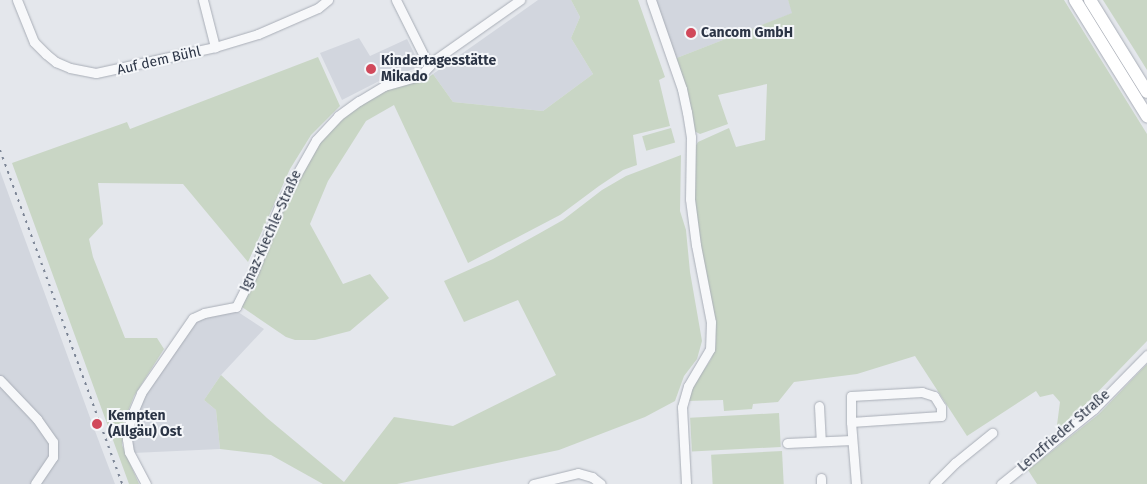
<!DOCTYPE html>
<html>
<head>
<meta charset="utf-8">
<style>
	body { margin:0 }
	#map { position:relative; width:1147px; height:484px; overflow:hidden; background:#e4e7ec; font-family:"Fira Sans",sans-serif }
	div>[style] { position:absolute }
	.built>* { inset:0; background:#d2d6de }
	.green>* { inset:0; background:#c9d6c5; transform-origin:0 0 }
	.roads { filter:drop-shadow(0 0 1px #a9aeb7) drop-shadow(0 0 1px #a9aeb7) }
	.minor>* { height:9px; margin:-4.5px; padding:0 4.5px; transform-origin:4.5px; border-radius:4.5px; background:#f7f8fa }
	.highway>* { height:12px; margin:-6px; padding:0 6px; transform-origin:6px; border-radius:6px; background:#fff }
	.rail>* { height:2px; margin-top:-1px; transform-origin:0; background:repeating-linear-gradient(90deg,#7d8696 0 2.5px,transparent 0 7.5px) }
	.dots>* { width:14px; height:14px; translate:-50% -50%; box-sizing:border-box; border:2px solid #f4f6f9; border-radius:50% }
	span { translate:-50% -50%; white-space:nowrap; text-align:center; line-height:1.15; -webkit-text-stroke:4px #f4f6f9; paint-order:stroke }
	.poi-label { font-size:14px; color:#2b3445; font-weight:700 }
	.left { translate:0 -50%; text-align:left }
	.street-label { font-size:14px; color:#2b3445 }
</style>
</head>
<body>
<div id="map">
	<div class="built">
		<i style="clip-path:polygon(538px 0,571px 0,580px 17px,571px 38px,593px 74px,543px 111px,453px 102px,433px 74px)"></i>
		<i style="clip-path:polygon(653px 0,788px 0,793px 13px,674px 59px)"></i>
		<i style="clip-path:polygon(359px 38px,370px 56px,407px 39px,421px 67px,387px 77px,342px 100px,320px 53px)"></i>
		<i style="clip-path:polygon(0 171px,92px 423px,115px 484px,0 484px)"></i>
		<i style="clip-path:polygon(238px 312px,264px 329px,221px 375px,204px 400px,216px 410px,220px 449px,133px 453px,130px 431px,143px 396px,199px 316px)"></i>
	</div>
	<div class="green">
		<i style="clip-path:polygon(571px 0,638px 0,665px 77px,659px 80px,670px 126px,633px 135px,637px 165px,623px 170px,599px 186px,560px 215px,468px 263px,394px 105px,366px 121px,328px 181px,310px 224px,343px 284px,370px 274px,389px 298px,350px 331px,315px 340px,295px 340px,286px 337px,242px 307px,284px 205px,319px 142px,341px 118px,386px 88px,425px 80px,433px 74px,453px 102px,543px 111px,593px 74px,571px 38px,580px 17px)"></i>
		<i style="clip-path:polygon(788px 0,1064px 0,1147px 134px,1147px 341px,1088px 402px,1059px 428px,1057px 425px,1060px 402px,1053px 394px,1040px 397px,1036px 391px,967px 436px,915px 356px,857px 374px,794px 382px,778px 402px,753px 404px,752px 409px,724px 411px,723px 400px,687px 401px,691px 388px,710px 361px,715px 350px,716px 340px,693px 199px,694px 149px,698px 142px,729px 128px,736px 147px,765px 140px,767px 84px,718px 95px,728px 124px,700px 134px,694px 131px,674px 59px,792px 13px)"></i>
		<i style="clip-path:polygon(1103px 0,1147px 0,1147px 70px,1134px 49px)"></i>
		<i style="clip-path:polygon(318px 57px,340px 106px,311px 135px,290px 169px,248px 262px,183px 184px,98px 183px,103px 224px,89px 239px,93px 257px,125px 338px,157px 338px,164px 349px,134px 396px,125px 419px,122px 445px,139px 484px,129px 484px,12px 163px,127px 122px,130px 129px)"></i>
		<i style="left:671px;top:128px;width:15px;height:30px;rotate:74deg"></i>
		<i style="clip-path:polygon(681px 155px,680px 211px,686px 230px,690px 272px,702px 341px,697px 359px,684px 376px,675px 401px,645px 417px,559px 450px,397px 484px,323px 484px,271px 455px,220px 449px,216px 410px,204px 400px,221px 375px,267px 418px,344px 482px,394px 417px,453px 426px,556px 375px,518px 300px,464px 322px,444px 281px,493px 259px,540px 233px,563px 220px,602px 190px,626px 176px)"></i>
		<i style="clip-path:polygon(1147px 364px,1147px 484px,1037px 484px,1028px 470px,1099px 414px)"></i>
		<i style="left:779px;top:413px;width:34px;height:89px;rotate:87deg"></i>
		<i style="left:782px;top:451px;width:33px;height:71px;rotate:87deg"></i>
	</div>
	<div class="roads">
		<div class="minor">
			<i style="left:17px;top:0;width:45px;rotate:68deg"></i>
			<i style="left:34px;top:42px;width:17px;rotate:45deg"></i>
			<i style="left:46px;top:54px;width:13px;rotate:39deg"></i>
			<i style="left:56px;top:62px;width:15px;rotate:23deg"></i>
			<i style="left:70px;top:68px;width:26px;rotate:11deg"></i>
			<i style="left:96px;top:73px;width:122px;rotate:-12.3deg"></i>
			<i style="left:215px;top:47px;width:45px;rotate:-16.8deg"></i>
			<i style="left:258px;top:34px;width:65px;rotate:-23.4deg"></i>
			<i style="left:318px;top:8px;width:13px;rotate:-39deg"></i>
			<i style="left:203px;top:0;width:49px;rotate:75.7deg"></i>
			<i style="left:396px;top:0;width:74px;rotate:63.4deg"></i>
			<i style="left:651px;top:0;width:94px;rotate:70.8deg"></i>
			<i style="left:682px;top:89px;width:24px;rotate:78deg"></i>
			<i style="left:687px;top:112px;width:25px;rotate:81deg"></i>
			<i style="left:691px;top:137px;width:62px;rotate:90.9deg"></i>
			<i style="left:690px;top:199px;width:46px;rotate:82.6deg"></i>
			<i style="left:696px;top:245px;width:78px;rotate:79deg"></i>
			<i style="left:711px;top:322px;width:27px;rotate:92deg"></i>
			<i style="left:710px;top:349px;width:43px;rotate:120.7deg"></i>
			<i style="left:688px;top:386px;width:22px;rotate:106deg"></i>
			<i style="left:682px;top:407px;width:77px;rotate:87deg"></i>
			<i style="left:0;top:380px;width:54px;rotate:46.5deg"></i>
			<i style="left:37px;top:419px;width:28px;rotate:55deg"></i>
			<i style="left:53px;top:442px;width:15px;rotate:90deg"></i>
			<i style="left:53px;top:457px;width:32px;rotate:124deg"></i>
			<i style="left:819px;top:406px;width:35px;rotate:87deg"></i>
			<i style="left:851px;top:422px;width:90px;rotate:-3.8deg"></i>
			<i style="left:941px;top:416px;width:9px;rotate:-90deg"></i>
			<i style="left:941px;top:407px;width:13px;rotate:-122deg"></i>
			<i style="left:934px;top:396px;width:13px;rotate:-162deg"></i>
			<i style="left:922px;top:392px;width:71px;rotate:176.8deg"></i>
			<i style="left:851px;top:396px;width:26px;rotate:90deg"></i>
			<i style="left:851px;top:422px;width:62px;rotate:85.4deg"></i>
			<i style="left:787px;top:443px;width:65px;rotate:-2.6deg"></i>
			<i style="left:821px;top:478px;width:6px;rotate:90deg"></i>
			<i style="left:146px;top:484px;width:36px;rotate:-118deg"></i>
			<i style="left:129px;top:452px;width:13px;rotate:-99deg"></i>
			<i style="left:127px;top:439px;width:22px;rotate:-80deg"></i>
			<i style="left:131px;top:417px;width:26px;rotate:-67deg"></i>
			<i style="left:141px;top:393px;width:91px;rotate:-55.3deg"></i>
			<i style="left:193px;top:318px;width:12px;rotate:-24deg"></i>
			<i style="left:204px;top:313px;width:33px;rotate:-11deg"></i>
			<i style="left:236px;top:307px;width:40px;rotate:-63.4deg"></i>
			<i style="left:254px;top:271px;width:72px;rotate:-68.8deg"></i>
			<i style="left:280px;top:204px;width:73px;rotate:-60.6deg"></i>
			<i style="left:316px;top:140px;width:33px;rotate:-47deg"></i>
			<i style="left:338px;top:116px;width:26px;rotate:-36deg"></i>
			<i style="left:359px;top:101px;width:29px;rotate:-31deg"></i>
			<i style="left:384px;top:86px;width:37px;rotate:-16deg"></i>
			<i style="left:420px;top:76px;width:23px;rotate:-47deg"></i>
			<i style="left:436px;top:59px;width:103px;rotate:-35.1deg"></i>
			<i style="left:533px;top:484px;width:46px;rotate:-13.7deg"></i>
			<i style="left:578px;top:473px;width:15px;rotate:16deg"></i>
			<i style="left:592px;top:477px;width:11px;rotate:38deg"></i>
			<i style="left:934px;top:484px;width:30px;rotate:-45deg"></i>
			<i style="left:955px;top:463px;width:48px;rotate:-39deg"></i>
			<i style="left:1001px;top:484px;width:119px;rotate:-38.9deg"></i>
			<i style="left:1094px;top:409px;width:76px;rotate:-45.5deg"></i>
		</div>
		<div class="highway">
			<i style="left:1075px;top:0;width:137px;rotate:58.2deg"></i>
			<i style="left:1090px;top:0;width:108px;rotate:58.2deg"></i>
		</div>
	</div>
	<div class="rail">
		<i style="left:0;top:150px;width:356px;rotate:69.9deg"></i>
	</div>
	<div class="dots">
		<i style="left:691px;top:33px;background:#d1495b"></i>
		<i style="left:371px;top:69px;background:#d1495b"></i>
		<i style="left:97px;top:424px;background:#d1495b"></i>
	</div>
	<div class="poi-label">
		<span class="left" style="left:701px;top:33px">Cancom GmbH</span>
		<span class="left" style="left:381px;top:69px">Kindertagesstätte<br>Mikado</span>
		<span class="left" style="left:108px;top:424px">Kempten<br>(Allgäu) Ost</span>
	</div>
	<div class="street-label">
		<span style="left:159px;top:61px;rotate:-13deg">Auf dem Bühl</span>
		<span style="left:271px;top:231px;rotate:-66deg">Ignaz-Kiechle-Straße</span>
		<span style="left:1064px;top:431px;rotate:-41deg">Lenzfrieder Straße</span>
	</div>
</div>
</body>
</html>
